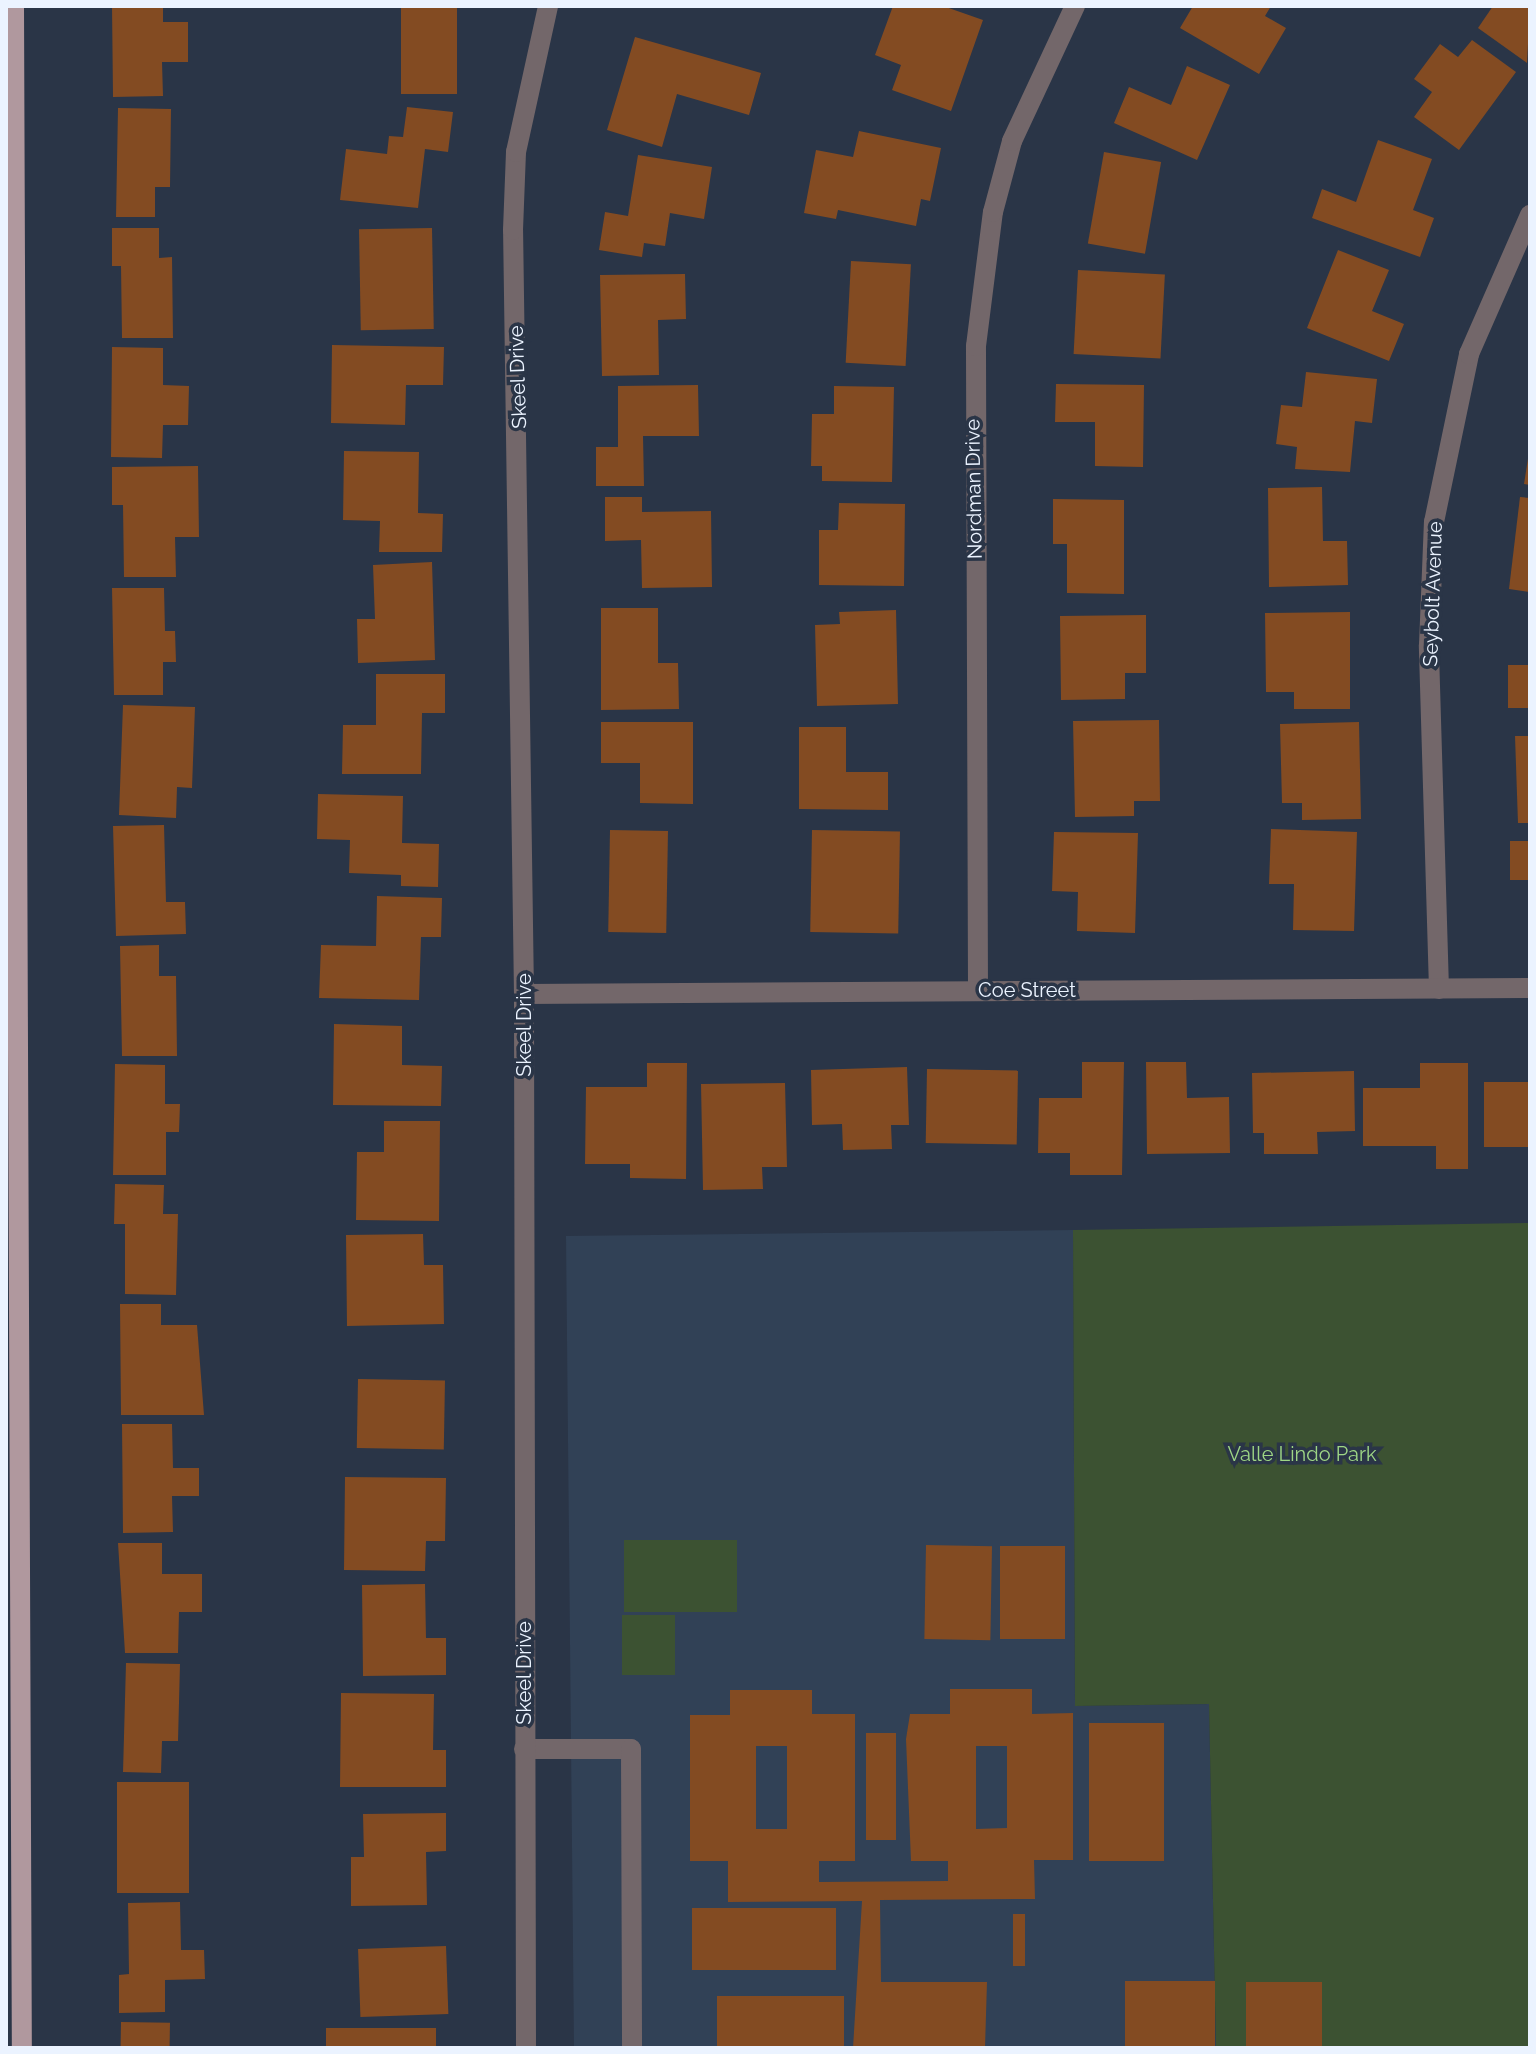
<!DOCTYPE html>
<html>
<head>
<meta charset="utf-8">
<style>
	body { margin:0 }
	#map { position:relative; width:1536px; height:2054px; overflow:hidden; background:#2a3547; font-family:Raleway,sans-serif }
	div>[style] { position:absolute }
	.built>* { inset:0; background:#314156 }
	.green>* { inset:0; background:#3c5232; transform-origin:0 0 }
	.building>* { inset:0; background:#834b22; transform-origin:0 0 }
	.minor>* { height:20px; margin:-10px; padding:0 10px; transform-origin:10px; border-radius:10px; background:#73676a }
	.major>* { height:20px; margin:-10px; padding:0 10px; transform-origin:10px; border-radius:10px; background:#b0989e }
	span { translate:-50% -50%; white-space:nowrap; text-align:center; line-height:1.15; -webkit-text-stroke:7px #2a3547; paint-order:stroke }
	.street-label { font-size:20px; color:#ebf3ff }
	.park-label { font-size:20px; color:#9ed685 }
	.frame { position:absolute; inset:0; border:8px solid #ebf3ff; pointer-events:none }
</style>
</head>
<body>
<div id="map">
	<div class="built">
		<i style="clip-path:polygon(1073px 1230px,1075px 1706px,1209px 1704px,1216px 2048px,574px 2048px,566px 1236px)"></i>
	</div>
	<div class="green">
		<i style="clip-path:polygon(1530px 1223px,1530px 2048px,1216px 2048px,1209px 1704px,1075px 1706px,1073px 1230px)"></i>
		<i style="left:737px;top:1540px;width:72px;height:113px;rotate:90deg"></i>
		<i style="left:622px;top:1615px;width:53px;height:60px"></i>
	</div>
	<div class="building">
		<i style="clip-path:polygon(112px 6px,163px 6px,163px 22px,188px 22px,188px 62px,162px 62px,163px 96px,113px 97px)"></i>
		<i style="left:401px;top:6px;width:56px;height:88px"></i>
		<i style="clip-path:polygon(893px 6px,943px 6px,983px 20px,951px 111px,892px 90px,901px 65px,875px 55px)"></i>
		<i style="clip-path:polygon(1193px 6px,1271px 6px,1265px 16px,1286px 28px,1259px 74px,1180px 28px)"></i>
		<i style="clip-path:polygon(1493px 6px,1530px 6px,1527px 63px,1478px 28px)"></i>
		<i style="clip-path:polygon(635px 37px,761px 73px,749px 115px,677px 94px,662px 147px,607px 130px)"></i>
		<i style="clip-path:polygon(1472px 40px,1516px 72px,1459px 150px,1414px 117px,1432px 92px,1414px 79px,1440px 44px,1458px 57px)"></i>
		<i style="clip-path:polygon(1187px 66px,1230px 85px,1197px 160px,1114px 123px,1129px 87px,1171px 105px)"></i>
		<i style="clip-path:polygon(407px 107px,453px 112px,448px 152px,425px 149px,418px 208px,340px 200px,346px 149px,387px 154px,389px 136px,403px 137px)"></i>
		<i style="clip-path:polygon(118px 108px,171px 109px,170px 187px,155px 187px,155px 217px,116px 217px)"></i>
		<i style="clip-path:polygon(859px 131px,941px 148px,930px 201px,921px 199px,916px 226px,838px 210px,836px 219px,804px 213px,816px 150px,853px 157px)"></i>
		<i style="clip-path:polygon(1378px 140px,1432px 159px,1413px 210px,1434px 218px,1420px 257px,1312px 218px,1322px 189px,1356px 202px)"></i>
		<i style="left:1104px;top:152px;width:58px;height:93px;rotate:10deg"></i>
		<i style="clip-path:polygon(638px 155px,712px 167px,704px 219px,670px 213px,665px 246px,644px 243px,642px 257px,599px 250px,605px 212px,628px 216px)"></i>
		<i style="clip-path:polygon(112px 228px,159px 228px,159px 258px,172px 257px,173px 338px,122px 338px,121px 266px,112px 266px)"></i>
		<i style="left:432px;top:228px;width:101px;height:73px;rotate:89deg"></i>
		<i style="clip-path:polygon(1338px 250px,1389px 270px,1372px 311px,1404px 324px,1389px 361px,1307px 328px)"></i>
		<i style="left:851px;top:261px;width:60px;height:102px;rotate:3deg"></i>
		<i style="left:1078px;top:270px;width:87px;height:84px;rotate:3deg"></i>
		<i style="clip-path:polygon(685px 274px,686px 319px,658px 320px,659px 375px,602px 376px,600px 275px)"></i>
		<i style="clip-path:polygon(332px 345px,444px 347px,443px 385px,406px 385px,405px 425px,331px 423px)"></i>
		<i style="clip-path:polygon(112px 347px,163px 348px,163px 385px,189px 386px,188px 425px,163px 425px,162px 458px,111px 457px)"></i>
		<i style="clip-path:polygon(1306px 372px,1377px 379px,1372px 423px,1355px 421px,1350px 472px,1295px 469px,1297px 447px,1276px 444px,1281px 405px,1302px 407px)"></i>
		<i style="clip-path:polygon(1056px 384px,1144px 385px,1143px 467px,1095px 466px,1095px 422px,1055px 422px)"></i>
		<i style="clip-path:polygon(698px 385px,699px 436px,643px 436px,644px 486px,596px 486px,596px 447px,618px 447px,618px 386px)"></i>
		<i style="clip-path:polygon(834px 386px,894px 387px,892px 482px,822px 481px,822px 466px,811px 466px,812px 414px,834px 414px)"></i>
		<i style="clip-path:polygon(1530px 446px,1530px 485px,1524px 484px)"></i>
		<i style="clip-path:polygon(344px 451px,419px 452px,418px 513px,443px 514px,442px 552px,379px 552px,380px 521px,343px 520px)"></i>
		<i style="clip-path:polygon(198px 466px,199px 537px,175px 537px,176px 577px,124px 577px,123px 505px,112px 505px,112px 467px)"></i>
		<i style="clip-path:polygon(1322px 487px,1323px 541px,1347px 541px,1348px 585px,1269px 587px,1268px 488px)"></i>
		<i style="clip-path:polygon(605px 497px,642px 497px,642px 512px,711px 511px,712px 587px,642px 588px,641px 540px,605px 541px)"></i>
		<i style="clip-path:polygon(1520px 497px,1530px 498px,1530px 592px,1509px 589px)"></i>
		<i style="clip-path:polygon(1053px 499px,1124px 500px,1124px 594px,1067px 593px,1067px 544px,1053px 544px)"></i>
		<i style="clip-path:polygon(839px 503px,905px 504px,904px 586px,819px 585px,819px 530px,838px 530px)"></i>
		<i style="clip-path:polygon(432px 562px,435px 660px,358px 663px,357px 619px,375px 619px,373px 565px)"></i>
		<i style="clip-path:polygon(112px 588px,164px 588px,165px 631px,175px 631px,176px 662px,163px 662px,163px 695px,114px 695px)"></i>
		<i style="clip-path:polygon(601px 608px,658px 608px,658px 663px,678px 663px,679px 709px,601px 710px)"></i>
		<i style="clip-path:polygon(896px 610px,898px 704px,817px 706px,815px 625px,840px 624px,839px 612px)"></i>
		<i style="clip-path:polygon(1350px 612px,1350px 709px,1294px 709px,1294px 692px,1266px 692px,1265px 613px)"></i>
		<i style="clip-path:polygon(1146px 615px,1146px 673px,1125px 673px,1125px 699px,1061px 700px,1060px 616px)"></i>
		<i style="left:1530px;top:665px;width:43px;height:22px;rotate:90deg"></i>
		<i style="clip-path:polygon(376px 674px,445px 674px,445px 713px,422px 713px,421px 774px,342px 774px,343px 725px,376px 725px)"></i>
		<i style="clip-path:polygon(123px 705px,195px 707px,192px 788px,177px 787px,176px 818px,119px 815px)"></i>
		<i style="clip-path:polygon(1159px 720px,1160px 801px,1134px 801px,1134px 816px,1075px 817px,1073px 721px)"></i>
		<i style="clip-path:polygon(601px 722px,693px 722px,693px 804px,640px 803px,640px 763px,601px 763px)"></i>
		<i style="clip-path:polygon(1359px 722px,1361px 819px,1302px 820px,1302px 803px,1282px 803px,1280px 724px)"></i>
		<i style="clip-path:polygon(799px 727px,846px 727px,846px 772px,888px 772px,888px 810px,799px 809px)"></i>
		<i style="clip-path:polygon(1515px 736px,1530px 736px,1530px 823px,1518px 823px)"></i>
		<i style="clip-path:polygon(318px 794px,403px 796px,402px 843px,439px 844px,438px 887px,401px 886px,401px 875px,349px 873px,350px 840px,317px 839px)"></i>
		<i style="clip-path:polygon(164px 825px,166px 902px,185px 902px,186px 934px,116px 936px,113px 826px)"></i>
		<i style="clip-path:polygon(1271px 829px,1357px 832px,1354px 931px,1293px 930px,1294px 884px,1269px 884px)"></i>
		<i style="left:610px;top:830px;width:58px;height:102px;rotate:1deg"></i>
		<i style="left:812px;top:830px;width:88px;height:102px;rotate:1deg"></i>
		<i style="clip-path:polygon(1054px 832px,1138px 833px,1135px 933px,1077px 931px,1078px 892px,1052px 891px)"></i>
		<i style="left:1510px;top:841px;width:20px;height:39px"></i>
		<i style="clip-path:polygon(377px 896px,442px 898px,441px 937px,421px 937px,419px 1000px,319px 998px,321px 945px,376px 946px)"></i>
		<i style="clip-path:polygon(159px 945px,159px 976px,176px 976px,177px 1056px,122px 1056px,120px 946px)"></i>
		<i style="clip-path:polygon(334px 1024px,402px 1026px,402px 1065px,442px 1066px,441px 1106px,333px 1105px)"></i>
		<i style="clip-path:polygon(1082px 1062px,1124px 1062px,1122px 1175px,1070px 1175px,1070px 1153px,1038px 1153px,1039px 1098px,1082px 1098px)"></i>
		<i style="clip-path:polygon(1146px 1062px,1186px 1062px,1187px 1098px,1229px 1097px,1230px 1153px,1147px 1154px)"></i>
		<i style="clip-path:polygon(647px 1063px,687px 1063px,686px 1179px,630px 1178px,630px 1164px,585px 1164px,586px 1087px,647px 1087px)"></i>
		<i style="clip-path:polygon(1420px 1063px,1468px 1063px,1468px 1169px,1436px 1169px,1436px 1146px,1363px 1146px,1363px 1088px,1420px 1088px)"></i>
		<i style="clip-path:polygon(115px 1064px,165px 1065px,165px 1104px,180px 1104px,179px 1132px,166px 1132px,166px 1175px,113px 1175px)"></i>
		<i style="clip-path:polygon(907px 1067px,909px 1125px,891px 1125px,892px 1149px,843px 1150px,842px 1124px,812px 1125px,811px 1070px)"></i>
		<i style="left:927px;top:1069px;width:91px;height:74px;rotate:1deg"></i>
		<i style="clip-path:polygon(1354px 1071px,1355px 1131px,1317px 1132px,1318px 1154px,1264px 1154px,1264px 1133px,1253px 1133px,1252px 1073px)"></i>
		<i style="left:1484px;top:1082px;width:46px;height:65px"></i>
		<i style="clip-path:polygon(785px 1083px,787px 1167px,762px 1167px,763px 1189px,703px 1190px,701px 1084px)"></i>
		<i style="clip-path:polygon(384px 1121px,440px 1121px,439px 1221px,356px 1220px,357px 1152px,384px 1152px)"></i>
		<i style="clip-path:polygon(115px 1184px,164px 1185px,163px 1214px,178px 1214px,176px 1295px,125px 1294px,125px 1224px,114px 1224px)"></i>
		<i style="clip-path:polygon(423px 1234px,424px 1265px,443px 1265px,444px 1324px,347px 1326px,346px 1235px)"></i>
		<i style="clip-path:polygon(120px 1304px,161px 1304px,161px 1325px,197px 1325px,204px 1415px,121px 1415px)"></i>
		<i style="left:358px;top:1379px;width:87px;height:69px;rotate:1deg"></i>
		<i style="clip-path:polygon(122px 1424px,172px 1424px,173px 1468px,199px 1468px,199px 1496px,172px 1496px,173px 1532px,123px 1533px)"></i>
		<i style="clip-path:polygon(345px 1477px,446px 1478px,445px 1541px,426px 1541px,425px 1571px,344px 1570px)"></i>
		<i style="clip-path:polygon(118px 1543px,162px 1543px,162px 1574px,202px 1574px,202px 1612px,179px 1612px,178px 1653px,125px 1653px)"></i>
		<i style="left:926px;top:1545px;width:66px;height:94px;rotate:1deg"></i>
		<i style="left:1000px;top:1546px;width:65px;height:93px"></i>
		<i style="clip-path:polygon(425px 1584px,426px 1638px,446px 1638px,446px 1675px,363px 1676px,362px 1585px)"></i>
		<i style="clip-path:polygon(126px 1663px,180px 1664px,178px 1741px,162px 1741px,161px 1773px,123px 1772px)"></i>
		<i style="clip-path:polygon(evenodd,950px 1689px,1032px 1689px,1032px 1714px,1073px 1713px,1073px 1860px,1034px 1860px,1035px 1899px,880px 1900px,881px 1982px,987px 1982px,985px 2048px,853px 2048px,862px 1901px,728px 1902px,728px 1861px,690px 1861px,690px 1715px,730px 1715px,730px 1690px,812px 1690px,812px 1714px,855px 1714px,855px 1861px,819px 1861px,819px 1882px,948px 1881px,948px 1861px,911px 1861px,906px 1739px,910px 1714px,950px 1714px,950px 1689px,756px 1746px,787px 1746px,787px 1829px,756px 1829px,756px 1746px,950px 1689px,976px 1746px,1007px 1746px,1007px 1828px,976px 1829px,976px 1746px)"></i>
		<i style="clip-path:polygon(341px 1693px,434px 1694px,433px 1750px,446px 1750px,446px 1787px,340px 1787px)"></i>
		<i style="left:1164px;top:1723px;width:138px;height:75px;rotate:90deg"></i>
		<i style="left:896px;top:1733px;width:107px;height:30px;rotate:90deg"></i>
		<i style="left:189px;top:1782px;width:111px;height:72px;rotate:90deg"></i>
		<i style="clip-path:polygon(446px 1813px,446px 1851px,426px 1852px,427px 1905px,351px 1906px,351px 1857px,364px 1857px,363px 1814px)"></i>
		<i style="clip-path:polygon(180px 1902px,181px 1950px,204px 1950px,205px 1979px,165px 1980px,165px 2012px,119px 2013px,119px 1975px,129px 1974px,128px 1903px)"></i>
		<i style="left:836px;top:1908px;width:62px;height:144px;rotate:90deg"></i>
		<i style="left:1013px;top:1914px;width:12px;height:52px"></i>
		<i style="left:446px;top:1946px;width:68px;height:88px;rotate:88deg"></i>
		<i style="left:1125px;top:1981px;width:90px;height:67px"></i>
		<i style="left:1246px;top:1982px;width:76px;height:66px"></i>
		<i style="left:717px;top:1996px;width:127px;height:52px"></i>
		<i style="left:121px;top:2022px;width:49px;height:26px;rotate:1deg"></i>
		<i style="left:436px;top:2028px;width:20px;height:110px;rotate:90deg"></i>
	</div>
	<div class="minor">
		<i style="left:1439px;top:989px;width:344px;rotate:-91.7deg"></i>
		<i style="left:1429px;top:645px;width:123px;rotate:-87.7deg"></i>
		<i style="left:1434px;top:522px;width:172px;rotate:-78.2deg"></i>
		<i style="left:1469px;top:354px;width:152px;rotate:-66.3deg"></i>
		<i style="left:978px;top:990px;width:644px;rotate:-90.18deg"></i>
		<i style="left:976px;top:346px;width:135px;rotate:-82.8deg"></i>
		<i style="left:993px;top:212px;width:73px;rotate:-75deg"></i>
		<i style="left:1012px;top:141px;width:149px;rotate:-65deg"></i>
		<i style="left:524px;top:994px;width:1006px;rotate:-0.34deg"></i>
		<i style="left:524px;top:1749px;width:107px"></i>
		<i style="left:631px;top:1749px;width:299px;rotate:89.8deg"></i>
		<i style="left:526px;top:2048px;width:1054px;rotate:-90.11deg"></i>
		<i style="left:524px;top:994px;width:764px;rotate:-90.82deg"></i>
		<i style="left:513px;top:230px;width:78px;rotate:-87.8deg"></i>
		<i style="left:516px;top:152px;width:149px;rotate:-77.6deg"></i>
	</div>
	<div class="major">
		<i style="left:14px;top:6px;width:2042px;rotate:89.78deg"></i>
	</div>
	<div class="street-label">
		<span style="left:518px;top:377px;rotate:-92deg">Skeel Drive</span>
		<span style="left:974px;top:489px;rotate:-91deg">Nordman Drive</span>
		<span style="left:1433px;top:594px;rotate:-88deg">Seybolt Avenue</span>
		<span style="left:1027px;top:990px">Coe Street</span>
		<span style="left:524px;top:1025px;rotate:-90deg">Skeel Drive</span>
		<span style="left:524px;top:1673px;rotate:-90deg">Skeel Drive</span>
	</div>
	<div class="park-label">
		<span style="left:1302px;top:1454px">Valle Lindo Park</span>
	</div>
	<div class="frame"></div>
</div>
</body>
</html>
